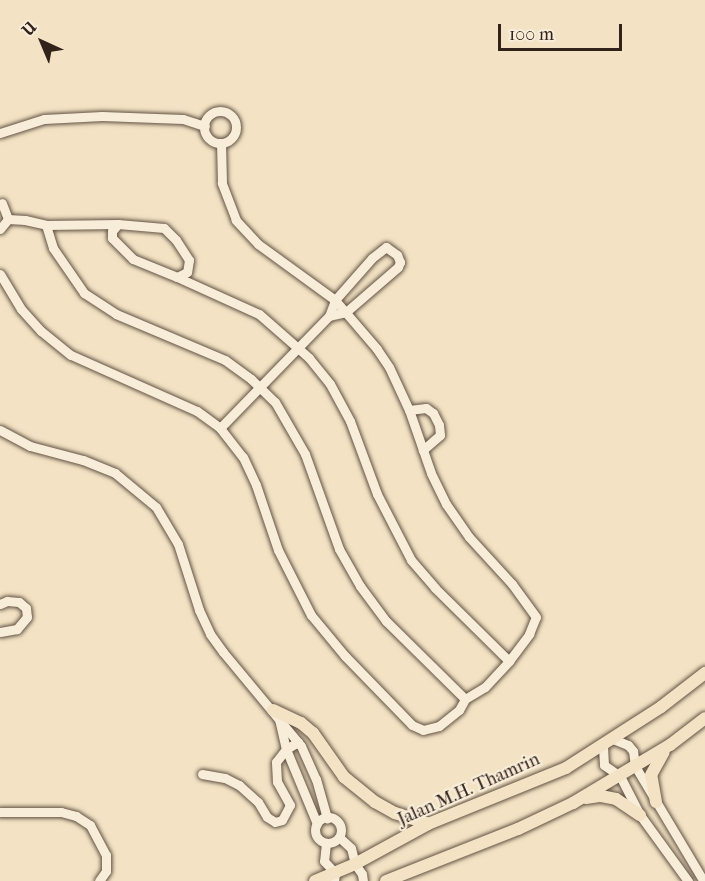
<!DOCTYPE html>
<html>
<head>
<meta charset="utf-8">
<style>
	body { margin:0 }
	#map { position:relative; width:705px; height:881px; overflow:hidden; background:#f3e3c4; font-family:"IM FELL French Canon",serif }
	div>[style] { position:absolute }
	.roads { filter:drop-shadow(0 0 2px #625244) drop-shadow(0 0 2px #625244) }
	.minor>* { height:9px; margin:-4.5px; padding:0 4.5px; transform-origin:4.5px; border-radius:4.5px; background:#f7edd9 }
	.minor>.ring { margin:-4.5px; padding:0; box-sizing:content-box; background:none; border:9px solid #f7edd9; border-radius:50% }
	.major>* { height:12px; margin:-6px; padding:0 6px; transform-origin:6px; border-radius:6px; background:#f3e3c4 }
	span { translate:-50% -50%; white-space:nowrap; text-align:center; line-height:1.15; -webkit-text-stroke:4.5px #f7edd9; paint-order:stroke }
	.street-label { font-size:18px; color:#31221a }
	.north { position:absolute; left:12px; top:12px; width:60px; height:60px; -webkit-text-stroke:4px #f7edd9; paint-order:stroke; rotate:316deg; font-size:16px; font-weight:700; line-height:24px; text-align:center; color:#31221a }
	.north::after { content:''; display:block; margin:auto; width:21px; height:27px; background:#31221a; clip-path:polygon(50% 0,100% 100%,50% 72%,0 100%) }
	.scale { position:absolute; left:498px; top:24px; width:124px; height:27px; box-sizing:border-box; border:3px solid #31221a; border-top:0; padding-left:8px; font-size:18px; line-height:21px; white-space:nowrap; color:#31221a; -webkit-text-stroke:4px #f7edd9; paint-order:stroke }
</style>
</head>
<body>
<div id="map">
	<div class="roads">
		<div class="minor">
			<i class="ring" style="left:204px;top:111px;width:23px;height:23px"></i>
			<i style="left:0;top:133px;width:46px;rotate:-17.7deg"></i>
			<i style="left:44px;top:119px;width:58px;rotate:-3deg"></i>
			<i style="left:102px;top:116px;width:81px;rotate:2.1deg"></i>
			<i style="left:183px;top:119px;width:23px;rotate:18deg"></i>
			<i style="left:8px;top:219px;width:17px;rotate:3deg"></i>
			<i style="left:25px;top:220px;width:22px;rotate:13deg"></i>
			<i style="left:46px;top:225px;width:72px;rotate:-0.8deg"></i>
			<i style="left:118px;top:224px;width:46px;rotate:5deg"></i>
			<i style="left:164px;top:228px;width:17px;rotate:45deg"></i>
			<i style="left:176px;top:240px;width:24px;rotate:57deg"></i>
			<i style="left:189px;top:260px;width:12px;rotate:99deg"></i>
			<i style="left:187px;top:272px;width:11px;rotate:153deg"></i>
			<i style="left:177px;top:277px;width:48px;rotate:-157.8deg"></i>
			<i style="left:133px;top:259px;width:30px;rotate:-135deg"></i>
			<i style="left:112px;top:238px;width:7px;rotate:-90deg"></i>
			<i style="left:112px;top:231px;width:9px;rotate:-49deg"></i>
			<i style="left:46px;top:225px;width:24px;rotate:73deg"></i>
			<i style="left:53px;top:248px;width:55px;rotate:55.4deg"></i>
			<i style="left:84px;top:293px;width:38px;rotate:33deg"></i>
			<i style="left:116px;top:314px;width:118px;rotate:22.9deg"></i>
			<i style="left:225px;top:360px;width:32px;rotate:36deg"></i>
			<i style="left:251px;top:379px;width:33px;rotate:44deg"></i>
			<i style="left:275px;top:402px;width:60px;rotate:60deg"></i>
			<i style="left:305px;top:454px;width:101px;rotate:70.3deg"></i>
			<i style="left:339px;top:549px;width:43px;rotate:60.4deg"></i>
			<i style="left:360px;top:586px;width:44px;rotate:53.4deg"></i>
			<i style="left:386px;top:621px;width:111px;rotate:44.6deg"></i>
			<i style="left:0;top:229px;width:13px;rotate:-51deg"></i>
			<i style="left:8px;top:219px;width:17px;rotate:-111deg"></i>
			<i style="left:386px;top:247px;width:14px;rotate:36deg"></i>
			<i style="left:397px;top:255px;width:8px;rotate:67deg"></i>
			<i style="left:400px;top:262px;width:5px;rotate:112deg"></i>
			<i style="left:398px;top:267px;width:69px;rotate:139.1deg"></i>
			<i style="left:346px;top:312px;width:17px;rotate:167deg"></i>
			<i style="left:329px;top:316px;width:17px;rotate:-69deg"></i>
			<i style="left:335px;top:300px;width:56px;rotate:-48.6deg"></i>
			<i style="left:372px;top:258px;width:18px;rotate:-38deg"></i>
			<i style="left:0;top:274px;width:41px;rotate:59deg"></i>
			<i style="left:21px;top:309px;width:30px;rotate:48deg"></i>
			<i style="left:41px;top:331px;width:38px;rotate:39deg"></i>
			<i style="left:71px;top:355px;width:138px;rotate:24deg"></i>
			<i style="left:197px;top:411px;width:29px;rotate:36deg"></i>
			<i style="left:220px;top:428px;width:37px;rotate:52deg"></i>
			<i style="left:243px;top:457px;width:31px;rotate:65deg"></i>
			<i style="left:256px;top:485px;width:69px;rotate:71.3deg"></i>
			<i style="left:278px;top:550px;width:73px;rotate:63.1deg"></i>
			<i style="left:311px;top:615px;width:53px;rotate:50.3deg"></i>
			<i style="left:345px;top:656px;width:96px;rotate:45.8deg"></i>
			<i style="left:412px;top:725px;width:12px;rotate:24deg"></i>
			<i style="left:423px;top:730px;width:16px;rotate:-14deg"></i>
			<i style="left:439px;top:726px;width:26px;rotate:-39deg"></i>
			<i style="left:459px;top:710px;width:13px;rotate:-61deg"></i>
			<i style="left:465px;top:699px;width:23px;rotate:-31deg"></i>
			<i style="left:485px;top:687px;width:35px;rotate:-47deg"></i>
			<i style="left:509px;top:661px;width:34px;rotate:-53deg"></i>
			<i style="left:529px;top:634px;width:18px;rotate:-68deg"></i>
			<i style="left:536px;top:617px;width:41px;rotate:-126deg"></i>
			<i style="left:512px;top:584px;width:64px;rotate:-132.5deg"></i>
			<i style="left:469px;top:537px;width:40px;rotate:-124.9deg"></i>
			<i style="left:446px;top:504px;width:34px;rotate:-116deg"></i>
			<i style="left:431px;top:473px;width:67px;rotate:-109.2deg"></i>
			<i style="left:409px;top:410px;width:47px;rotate:-114.9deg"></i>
			<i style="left:389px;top:367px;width:22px;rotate:-124deg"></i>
			<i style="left:377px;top:349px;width:65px;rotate:-130.6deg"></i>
			<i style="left:335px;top:300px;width:95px;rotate:-144deg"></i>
			<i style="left:258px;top:244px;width:33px;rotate:-133deg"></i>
			<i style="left:236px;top:220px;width:40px;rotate:-111deg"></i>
			<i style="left:222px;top:183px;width:40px;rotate:-91.4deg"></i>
			<i style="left:177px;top:277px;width:90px;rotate:24.3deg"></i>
			<i style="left:259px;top:314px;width:67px;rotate:41.3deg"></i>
			<i style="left:309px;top:358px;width:33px;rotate:51deg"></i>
			<i style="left:330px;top:384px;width:42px;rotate:61.6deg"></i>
			<i style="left:350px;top:421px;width:78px;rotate:69.7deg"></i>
			<i style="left:377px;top:494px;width:74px;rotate:62.7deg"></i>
			<i style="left:411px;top:560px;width:37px;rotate:49deg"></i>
			<i style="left:435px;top:588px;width:104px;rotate:44.6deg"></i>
			<i style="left:409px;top:410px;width:17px;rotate:-7deg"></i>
			<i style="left:426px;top:408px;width:9px;rotate:36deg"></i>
			<i style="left:433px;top:413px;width:13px;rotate:63deg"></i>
			<i style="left:439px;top:425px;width:10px;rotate:84deg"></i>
			<i style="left:440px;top:435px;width:23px;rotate:139deg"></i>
			<i style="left:220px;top:428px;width:156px;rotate:-45.8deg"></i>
			<i style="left:0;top:430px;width:34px;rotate:28deg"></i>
			<i style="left:30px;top:446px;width:55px;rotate:14.8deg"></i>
			<i style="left:83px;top:460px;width:35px;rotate:22deg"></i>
			<i style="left:115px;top:473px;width:53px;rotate:39.7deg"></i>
			<i style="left:156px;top:507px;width:43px;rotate:59.3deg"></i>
			<i style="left:178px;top:544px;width:69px;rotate:72.3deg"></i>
			<i style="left:199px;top:610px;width:26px;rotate:65deg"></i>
			<i style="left:210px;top:634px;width:22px;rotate:54deg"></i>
			<i style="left:223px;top:652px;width:122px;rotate:50.3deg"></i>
			<i style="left:301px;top:746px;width:36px;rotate:66deg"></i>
			<i style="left:316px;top:779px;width:41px;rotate:74.2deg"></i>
			<i style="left:0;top:604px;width:8px;rotate:-23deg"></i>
			<i style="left:7px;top:601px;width:12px;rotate:5deg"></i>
			<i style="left:19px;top:602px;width:9px;rotate:41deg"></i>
			<i style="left:26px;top:608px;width:9px;rotate:84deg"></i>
			<i style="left:27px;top:617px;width:16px;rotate:130deg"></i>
			<i style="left:17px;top:629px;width:17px;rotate:170deg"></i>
			<i style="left:279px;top:719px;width:31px;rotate:77deg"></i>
			<i style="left:286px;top:749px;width:81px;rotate:67.5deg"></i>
			<i style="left:613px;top:739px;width:16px;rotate:22deg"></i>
			<i style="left:628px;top:745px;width:8px;rotate:50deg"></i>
			<i style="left:633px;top:751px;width:15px;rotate:82deg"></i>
			<i style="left:635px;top:766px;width:133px;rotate:59.2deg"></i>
			<i style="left:603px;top:746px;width:19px;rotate:87deg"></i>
			<i style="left:604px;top:765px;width:19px;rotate:35deg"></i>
			<i style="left:620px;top:776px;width:44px;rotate:62.9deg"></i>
			<i style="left:640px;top:815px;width:82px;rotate:54deg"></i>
			<i style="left:202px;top:774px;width:23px;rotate:10deg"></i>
			<i style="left:225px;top:778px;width:16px;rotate:27deg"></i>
			<i style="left:239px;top:785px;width:25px;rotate:42deg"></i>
			<i style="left:258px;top:802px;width:17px;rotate:59deg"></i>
			<i style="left:267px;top:817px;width:9px;rotate:32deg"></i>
			<i style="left:275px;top:822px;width:7px;rotate:-16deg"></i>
			<i style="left:282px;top:820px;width:17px;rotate:-62deg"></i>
			<i style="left:290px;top:805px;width:26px;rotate:-119deg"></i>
			<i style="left:277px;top:782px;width:20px;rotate:-93deg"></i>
			<i style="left:276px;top:762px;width:16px;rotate:-52deg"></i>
			<i style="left:286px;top:749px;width:14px;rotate:-30deg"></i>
			<i style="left:0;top:812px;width:61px"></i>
			<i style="left:61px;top:812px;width:16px;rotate:15deg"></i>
			<i style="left:76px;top:816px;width:17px;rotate:33deg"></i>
			<i style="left:90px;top:825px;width:34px;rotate:62deg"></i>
			<i style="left:106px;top:855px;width:16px;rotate:90deg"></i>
			<i style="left:106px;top:871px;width:12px;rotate:125deg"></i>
			<i class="ring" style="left:315px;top:817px;width:17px;height:17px"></i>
			<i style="left:339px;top:837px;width:16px;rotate:43deg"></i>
			<i style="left:351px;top:848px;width:16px;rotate:76deg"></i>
			<i style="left:355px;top:864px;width:12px;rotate:55deg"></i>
			<i style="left:362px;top:874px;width:7px;rotate:82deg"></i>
			<i style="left:326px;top:843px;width:18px;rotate:96deg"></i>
			<i style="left:324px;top:861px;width:16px;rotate:47deg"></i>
			<i style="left:335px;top:873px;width:8px;rotate:97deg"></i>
		</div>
		<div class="major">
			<i style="left:273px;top:710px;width:31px;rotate:25deg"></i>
			<i style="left:301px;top:723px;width:16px;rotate:40deg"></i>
			<i style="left:313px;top:733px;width:54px;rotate:54.8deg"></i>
			<i style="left:344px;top:777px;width:40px;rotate:39deg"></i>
			<i style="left:375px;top:802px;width:23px;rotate:29deg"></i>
			<i style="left:395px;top:813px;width:35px;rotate:18deg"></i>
			<i style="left:586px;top:798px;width:15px;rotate:-8deg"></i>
			<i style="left:601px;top:796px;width:15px;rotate:11deg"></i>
			<i style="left:616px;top:799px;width:29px;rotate:34deg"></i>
			<i style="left:656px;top:802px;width:27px;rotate:-100deg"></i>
			<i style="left:651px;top:775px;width:26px;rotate:-61deg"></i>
			<i style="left:315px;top:881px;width:43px;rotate:-23deg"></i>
			<i style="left:355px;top:864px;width:83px;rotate:-28.7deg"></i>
			<i style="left:428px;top:824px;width:149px;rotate:-22.1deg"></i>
			<i style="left:566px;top:768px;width:113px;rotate:-32.7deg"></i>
			<i style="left:661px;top:707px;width:56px;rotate:-37.7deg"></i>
			<i style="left:386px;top:881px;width:142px;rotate:-21.5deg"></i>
			<i style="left:518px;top:829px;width:61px;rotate:-25.3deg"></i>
			<i style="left:573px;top:803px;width:113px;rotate:-30.9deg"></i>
			<i style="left:670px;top:745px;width:44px;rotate:-37.6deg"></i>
		</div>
	</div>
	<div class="street-label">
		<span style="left:469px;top:790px;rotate:-24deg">Jalan M.H. Thamrin</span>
	</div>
	<div class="north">U</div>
	<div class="scale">100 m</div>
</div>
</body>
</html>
